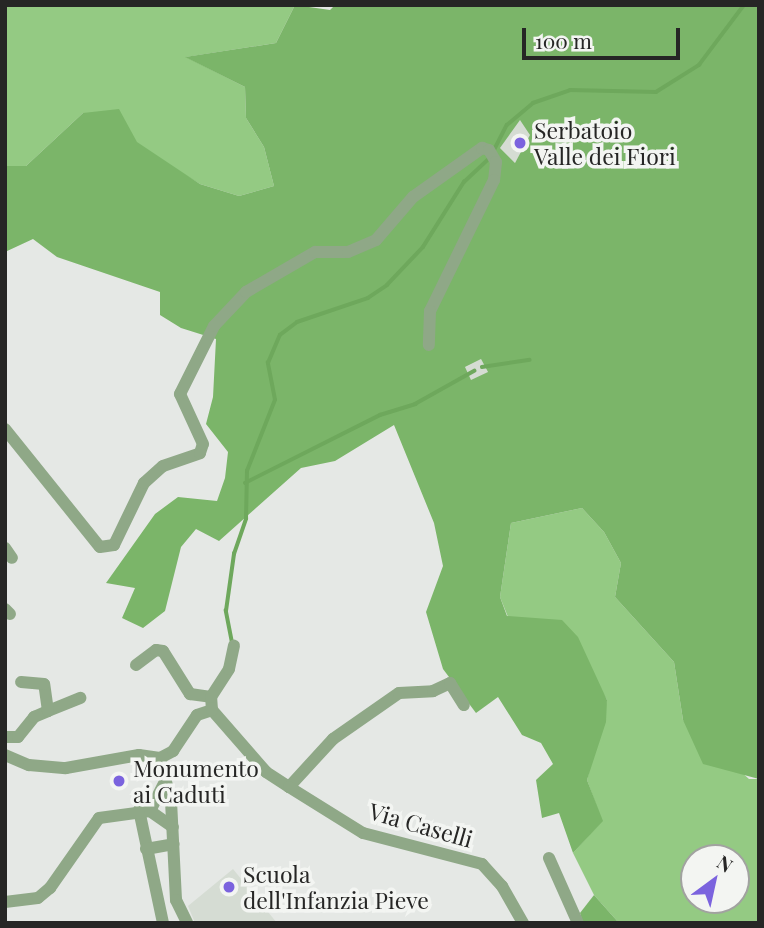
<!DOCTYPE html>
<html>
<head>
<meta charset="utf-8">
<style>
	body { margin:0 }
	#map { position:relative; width:764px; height:928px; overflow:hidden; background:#e5e8e5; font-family:"Playfair Display",serif }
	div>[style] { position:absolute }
	.built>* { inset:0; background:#d5dcd3; transform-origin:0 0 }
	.green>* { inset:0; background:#94ca83 }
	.forest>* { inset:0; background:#7bb569 }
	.stream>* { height:3.5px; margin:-1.75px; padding:0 1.75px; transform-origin:1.75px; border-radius:1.75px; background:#6ea85c }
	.street>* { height:12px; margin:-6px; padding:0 6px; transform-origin:6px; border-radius:6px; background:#8fa887 }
	.dots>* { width:19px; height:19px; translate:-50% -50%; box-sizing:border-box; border:4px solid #f3f5f2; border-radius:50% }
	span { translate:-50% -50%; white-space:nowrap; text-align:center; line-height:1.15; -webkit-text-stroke:7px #f3f5f2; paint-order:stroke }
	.poi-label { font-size:23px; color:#262625 }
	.left { translate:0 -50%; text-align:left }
	.street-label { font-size:23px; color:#262625 }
	.frame { position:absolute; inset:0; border:7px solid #262625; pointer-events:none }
	.north { position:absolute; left:680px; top:844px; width:70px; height:70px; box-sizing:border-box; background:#f3f5f2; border:2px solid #a1a2a0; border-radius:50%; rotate:33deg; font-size:19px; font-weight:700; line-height:28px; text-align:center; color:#262625 }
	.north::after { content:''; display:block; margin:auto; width:24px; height:32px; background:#7b63de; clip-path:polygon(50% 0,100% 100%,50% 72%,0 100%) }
	.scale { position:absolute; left:522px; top:28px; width:158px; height:32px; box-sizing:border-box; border:4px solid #262625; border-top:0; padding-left:9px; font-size:21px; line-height:24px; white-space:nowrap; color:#262625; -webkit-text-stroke:5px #f3f5f2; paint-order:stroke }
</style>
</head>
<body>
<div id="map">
	<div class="built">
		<i style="clip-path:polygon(520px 119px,531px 135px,515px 163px,500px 148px)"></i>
		<i style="left:481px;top:359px;width:15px;height:19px;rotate:62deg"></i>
		<i style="clip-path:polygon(233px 869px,277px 923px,195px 923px,188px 906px)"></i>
	</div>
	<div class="green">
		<i style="clip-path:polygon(5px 5px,295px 5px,276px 43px,186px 57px,245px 87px,246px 118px,264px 147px,274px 186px,239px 196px,200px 184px,83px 113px,26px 166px,5px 166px)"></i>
		<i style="clip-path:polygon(evenodd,582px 508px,604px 532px,621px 563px,615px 597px,674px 662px,683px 720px,749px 779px,759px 779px,759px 923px,619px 923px,594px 895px,573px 853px,602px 821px,587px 780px,607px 700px,592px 673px,508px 617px,500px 597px,511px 523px,582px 508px,694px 858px,736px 858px,736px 900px,694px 900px,694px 858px)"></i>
	</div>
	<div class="forest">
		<i style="clip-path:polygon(evenodd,295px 5px,330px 10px,335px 5px,759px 5px,759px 779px,703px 764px,683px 720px,674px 662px,615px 597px,621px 563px,604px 532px,582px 508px,511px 523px,500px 597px,507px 616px,562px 620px,578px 637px,607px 700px,606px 722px,587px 780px,603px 821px,573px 853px,559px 813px,542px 818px,536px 780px,553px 764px,541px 743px,522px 735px,498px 697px,476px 713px,443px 669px,426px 612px,443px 566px,434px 523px,394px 425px,335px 461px,301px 468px,219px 541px,196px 529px,181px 547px,165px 611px,143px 628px,122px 618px,135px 588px,106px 583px,155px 514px,178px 497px,217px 501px,225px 478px,228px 452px,206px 424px,213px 397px,216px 339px,181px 328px,160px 315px,160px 292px,57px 257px,33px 239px,5px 252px,5px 166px,26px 166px,83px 113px,119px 109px,137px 142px,200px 184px,239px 196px,274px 186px,264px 147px,246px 118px,245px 87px,185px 57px,276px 43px,295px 5px,520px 120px,530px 135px,515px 163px,500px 148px,520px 120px,295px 5px,481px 359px,488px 372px,471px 380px,465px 367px,481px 359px)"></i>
		<i style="clip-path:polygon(594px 895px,619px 923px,583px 923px,580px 913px)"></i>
	</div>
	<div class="stream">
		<i style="left:493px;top:152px;width:30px;rotate:-63deg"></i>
		<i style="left:507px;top:125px;width:34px;rotate:-40deg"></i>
		<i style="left:533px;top:103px;width:39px;rotate:-19deg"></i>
		<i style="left:570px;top:90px;width:86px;rotate:1.3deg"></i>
		<i style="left:656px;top:92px;width:51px;rotate:-32.1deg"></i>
		<i style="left:699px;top:65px;width:75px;rotate:-53.1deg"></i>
		<i style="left:482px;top:367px;width:48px;rotate:-8.5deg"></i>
		<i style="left:245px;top:483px;width:151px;rotate:-26.7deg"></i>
		<i style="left:380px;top:415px;width:37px;rotate:-17deg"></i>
		<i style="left:415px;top:404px;width:68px;rotate:-29.2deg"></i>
		<i style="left:232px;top:643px;width:33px;rotate:-101deg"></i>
		<i style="left:226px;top:611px;width:58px;rotate:-82deg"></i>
		<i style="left:234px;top:554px;width:37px;rotate:-71deg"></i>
		<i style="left:246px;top:519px;width:48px;rotate:-88.8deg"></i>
		<i style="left:247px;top:471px;width:76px;rotate:-68.5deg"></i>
		<i style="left:275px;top:400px;width:38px;rotate:-101deg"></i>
		<i style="left:268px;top:363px;width:30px;rotate:-67deg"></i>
		<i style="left:280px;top:335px;width:21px;rotate:-37deg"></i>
		<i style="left:297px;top:322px;width:75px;rotate:-18.7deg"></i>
		<i style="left:368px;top:298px;width:23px;rotate:-34deg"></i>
		<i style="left:387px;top:285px;width:52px;rotate:-46.5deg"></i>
		<i style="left:423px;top:247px;width:77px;rotate:-57.8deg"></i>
		<i style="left:464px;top:182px;width:34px;rotate:-43deg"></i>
	</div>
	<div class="street">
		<i style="left:5px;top:429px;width:151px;rotate:51.2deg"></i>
		<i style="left:100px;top:547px;width:14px;rotate:-8deg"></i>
		<i style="left:114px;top:545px;width:69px;rotate:-64.2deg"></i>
		<i style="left:144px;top:483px;width:25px;rotate:-42deg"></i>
		<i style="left:163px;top:466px;width:39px;rotate:-19deg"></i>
		<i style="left:200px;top:453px;width:9px;rotate:-72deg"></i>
		<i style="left:203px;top:444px;width:55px;rotate:-114.7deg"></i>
		<i style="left:180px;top:394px;width:76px;rotate:-63.4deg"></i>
		<i style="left:214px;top:326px;width:47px;rotate:-46.7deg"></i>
		<i style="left:246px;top:292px;width:80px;rotate:-30.1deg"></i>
		<i style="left:315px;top:252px;width:33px"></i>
		<i style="left:348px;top:252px;width:30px;rotate:-23deg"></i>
		<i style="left:376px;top:240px;width:57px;rotate:-49.3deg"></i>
		<i style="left:413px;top:197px;width:85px;rotate:-35.4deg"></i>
		<i style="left:482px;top:148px;width:7px;rotate:16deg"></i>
		<i style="left:489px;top:150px;width:14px;rotate:60deg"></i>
		<i style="left:496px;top:162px;width:18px;rotate:96deg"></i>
		<i style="left:494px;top:180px;width:146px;rotate:116deg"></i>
		<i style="left:430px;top:311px;width:34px;rotate:92deg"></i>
		<i style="left:5px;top:548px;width:12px;rotate:55deg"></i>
		<i style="left:5px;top:609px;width:7px;rotate:45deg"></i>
		<i style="left:136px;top:665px;width:25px;rotate:-37deg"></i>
		<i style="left:156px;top:650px;width:7px;rotate:8deg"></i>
		<i style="left:163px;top:651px;width:51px;rotate:57.9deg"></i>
		<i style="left:190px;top:694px;width:21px;rotate:8deg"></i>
		<i style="left:212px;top:710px;width:82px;rotate:48.9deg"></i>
		<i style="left:266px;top:772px;width:27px;rotate:33deg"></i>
		<i style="left:289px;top:787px;width:65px;rotate:-47.5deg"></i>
		<i style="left:333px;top:739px;width:80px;rotate:-34.9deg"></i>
		<i style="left:399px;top:693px;width:34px;rotate:-3deg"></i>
		<i style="left:433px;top:691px;width:19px;rotate:-25deg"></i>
		<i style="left:450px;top:683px;width:26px;rotate:58deg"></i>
		<i style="left:48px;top:711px;width:35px;rotate:-22deg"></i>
		<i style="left:5px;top:737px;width:13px"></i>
		<i style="left:18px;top:737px;width:26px;rotate:-51deg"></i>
		<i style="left:34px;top:717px;width:15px;rotate:-23deg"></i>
		<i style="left:48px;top:711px;width:27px;rotate:-98deg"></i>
		<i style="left:44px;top:684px;width:23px;rotate:-175deg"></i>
		<i style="left:5px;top:755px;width:26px;rotate:23deg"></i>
		<i style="left:29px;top:765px;width:37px;rotate:5deg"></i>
		<i style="left:66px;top:768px;width:74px;rotate:-10.1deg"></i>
		<i style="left:139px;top:755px;width:21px;rotate:8deg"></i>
		<i style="left:160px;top:758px;width:44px;rotate:75.7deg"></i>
		<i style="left:171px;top:801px;width:99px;rotate:87.1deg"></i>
		<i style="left:176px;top:900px;width:25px;rotate:64deg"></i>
		<i style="left:160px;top:758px;width:15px;rotate:-28deg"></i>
		<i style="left:173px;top:751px;width:43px;rotate:-56.3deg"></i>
		<i style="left:197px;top:715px;width:16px;rotate:-18deg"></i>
		<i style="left:212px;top:710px;width:13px;rotate:-94deg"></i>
		<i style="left:211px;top:697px;width:33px;rotate:-57deg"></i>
		<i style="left:229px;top:669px;width:24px;rotate:-78deg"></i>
		<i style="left:289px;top:787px;width:87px;rotate:31.9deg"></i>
		<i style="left:363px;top:833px;width:123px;rotate:14.6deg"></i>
		<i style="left:482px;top:864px;width:30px;rotate:48deg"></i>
		<i style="left:502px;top:886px;width:43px;rotate:60.4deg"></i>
		<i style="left:139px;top:810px;width:116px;rotate:78deg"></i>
		<i style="left:150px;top:811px;width:35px;rotate:-63deg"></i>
		<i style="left:146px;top:849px;width:28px;rotate:-10deg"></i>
		<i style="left:549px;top:858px;width:71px;rotate:66deg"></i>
		<i style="left:5px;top:902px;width:33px;rotate:-7deg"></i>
		<i style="left:38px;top:898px;width:16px;rotate:-40deg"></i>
		<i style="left:50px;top:888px;width:85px;rotate:-55deg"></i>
		<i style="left:99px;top:818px;width:51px;rotate:-7.8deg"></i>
		<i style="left:150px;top:811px;width:28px;rotate:35deg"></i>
	</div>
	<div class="dots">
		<i style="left:520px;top:143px;background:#7b63de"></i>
		<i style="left:119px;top:781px;background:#7b63de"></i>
		<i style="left:229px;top:887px;background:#7b63de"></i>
	</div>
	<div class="poi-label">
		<span class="left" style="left:534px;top:143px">Serbatoio<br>Valle dei Fiori</span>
		<span class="left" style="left:133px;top:781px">Monumento<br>ai Caduti</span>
		<span class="left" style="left:243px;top:887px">Scuola<br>dell'Infanzia Pieve</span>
	</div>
	<div class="street-label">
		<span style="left:421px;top:825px;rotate:16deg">Via Caselli</span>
	</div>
	<div class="frame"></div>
	<div class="north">N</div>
	<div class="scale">100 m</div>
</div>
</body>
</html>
